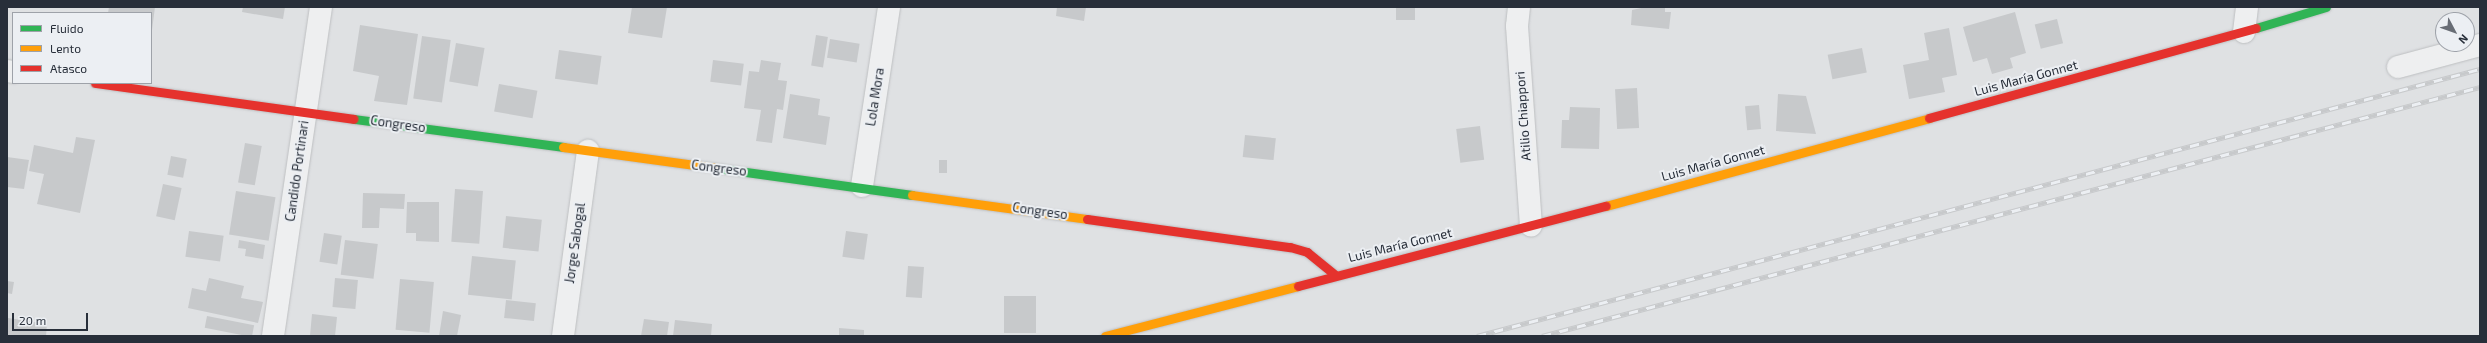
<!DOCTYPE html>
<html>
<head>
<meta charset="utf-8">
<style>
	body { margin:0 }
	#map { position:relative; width:2487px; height:343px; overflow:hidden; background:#dfe1e3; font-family:"Exo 2",sans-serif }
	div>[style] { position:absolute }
	.building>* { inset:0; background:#c7c9cb; transform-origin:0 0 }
	.roads { filter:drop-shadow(0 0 1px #bdbfc1) drop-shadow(0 0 1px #bdbfc1) }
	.street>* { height:22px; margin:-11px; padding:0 11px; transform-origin:11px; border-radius:11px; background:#eeeff0 }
	.fast>* { height:9px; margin:-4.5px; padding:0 4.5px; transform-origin:4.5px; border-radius:4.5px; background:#30b455 }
	.slow>* { height:9px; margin:-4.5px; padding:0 4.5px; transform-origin:4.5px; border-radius:4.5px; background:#ff9f0a }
	.jam>* { height:9px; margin:-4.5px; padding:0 4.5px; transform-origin:4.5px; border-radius:4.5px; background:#e5322d }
	.rail>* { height:4.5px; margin-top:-2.25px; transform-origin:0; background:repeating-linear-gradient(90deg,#eceff3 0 9px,#c7c9cb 0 18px); box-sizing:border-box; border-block:1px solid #c7c9cb }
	span { translate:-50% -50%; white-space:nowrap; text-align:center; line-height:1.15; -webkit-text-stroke:4px #eceff3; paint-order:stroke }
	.street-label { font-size:13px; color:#282f3a }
	.frame { position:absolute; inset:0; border:8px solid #282f3a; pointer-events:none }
	.legend { position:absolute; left:12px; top:12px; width:140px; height:72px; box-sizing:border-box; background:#eceff3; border:1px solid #9ea2a9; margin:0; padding:5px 7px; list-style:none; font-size:12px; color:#282f3a }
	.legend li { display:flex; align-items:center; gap:8px; height:20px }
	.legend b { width:20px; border:1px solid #9ea2a9 }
	.north { position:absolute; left:2435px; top:12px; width:40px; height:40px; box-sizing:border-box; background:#eceff3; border:1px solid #9ea2a9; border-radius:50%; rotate:131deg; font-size:11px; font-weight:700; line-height:16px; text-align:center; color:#282f3a }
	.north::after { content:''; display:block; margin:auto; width:14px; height:18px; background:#686d75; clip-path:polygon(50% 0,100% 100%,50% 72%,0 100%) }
	.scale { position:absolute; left:12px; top:313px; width:76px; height:18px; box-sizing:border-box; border:2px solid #282f3a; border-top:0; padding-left:5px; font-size:12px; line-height:14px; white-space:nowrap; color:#282f3a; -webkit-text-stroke:3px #eceff3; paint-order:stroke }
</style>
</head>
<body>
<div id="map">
	<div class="building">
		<i style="clip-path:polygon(109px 7px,155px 7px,152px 30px,151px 13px,108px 13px)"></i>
		<i style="clip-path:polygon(243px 7px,285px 7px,283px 19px,242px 12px)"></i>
		<i style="clip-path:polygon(632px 7px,667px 7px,662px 38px,628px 33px)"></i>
		<i style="clip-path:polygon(1057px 7px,1086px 7px,1084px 21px,1056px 16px)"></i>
		<i style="left:1396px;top:7px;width:19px;height:13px"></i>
		<i style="clip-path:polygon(1646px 7px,1665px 7px,1665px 12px,1671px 12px,1669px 29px,1631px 25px,1632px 10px)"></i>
		<i style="clip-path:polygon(2015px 12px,2026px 53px,2010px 58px,2013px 68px,1992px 74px,1987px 58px,1973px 62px,1963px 27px)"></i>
		<i style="left:2057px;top:19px;width:25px;height:23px;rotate:76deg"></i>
		<i style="clip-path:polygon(360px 25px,418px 34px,407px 105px,374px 101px,379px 76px,353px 71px)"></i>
		<i style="clip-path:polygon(1949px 28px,1957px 75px,1942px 78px,1945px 92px,1909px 99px,1903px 65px,1929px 60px,1924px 33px)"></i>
		<i style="left:816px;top:35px;width:12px;height:31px;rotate:9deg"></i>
		<i style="left:422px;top:36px;width:29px;height:63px;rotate:8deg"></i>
		<i style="left:830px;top:39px;width:30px;height:19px;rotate:9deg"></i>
		<i style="left:456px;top:43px;width:29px;height:39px;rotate:10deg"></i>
		<i style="left:1862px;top:48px;width:25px;height:35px;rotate:79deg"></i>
		<i style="left:559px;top:50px;width:43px;height:29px;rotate:8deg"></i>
		<i style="left:713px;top:60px;width:31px;height:22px;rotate:7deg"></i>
		<i style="clip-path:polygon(761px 60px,781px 63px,778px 80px,787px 81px,783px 110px,777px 109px,772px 143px,756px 141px,761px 110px,744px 108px,749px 71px,759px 72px)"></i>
		<i style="left:499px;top:84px;width:39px;height:28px;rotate:10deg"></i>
		<i style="left:1637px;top:88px;width:40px;height:22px;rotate:87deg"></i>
		<i style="clip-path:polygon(790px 94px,820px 99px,818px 115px,830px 117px,826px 145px,783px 138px)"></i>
		<i style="clip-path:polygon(1778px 94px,1806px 96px,1816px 134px,1776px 131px)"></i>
		<i style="left:1759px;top:105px;width:24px;height:14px;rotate:85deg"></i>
		<i style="clip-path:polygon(1570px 107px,1600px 108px,1599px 149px,1561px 148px,1562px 120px,1569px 120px)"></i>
		<i style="left:1480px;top:126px;width:34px;height:24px;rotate:83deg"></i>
		<i style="left:1245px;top:135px;width:31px;height:22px;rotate:6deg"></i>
		<i style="clip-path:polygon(76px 137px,95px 140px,80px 213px,37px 204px,44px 174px,29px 171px,34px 145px,73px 153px)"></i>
		<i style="left:245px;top:143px;width:17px;height:40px;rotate:10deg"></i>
		<i style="left:171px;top:156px;width:16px;height:19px;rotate:11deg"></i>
		<i style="clip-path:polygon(7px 157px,29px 160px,24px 189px,7px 187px)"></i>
		<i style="left:939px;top:160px;width:8px;height:13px"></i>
		<i style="left:163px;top:184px;width:19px;height:33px;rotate:12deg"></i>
		<i style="left:455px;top:189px;width:28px;height:53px;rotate:4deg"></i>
		<i style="left:236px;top:191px;width:40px;height:44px;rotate:9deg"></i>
		<i style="clip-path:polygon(363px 193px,405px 194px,404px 209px,380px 208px,379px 228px,362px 228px)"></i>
		<i style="clip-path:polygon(407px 202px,439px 202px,439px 242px,416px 241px,416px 233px,406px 233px)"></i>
		<i style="left:506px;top:216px;width:36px;height:32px;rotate:6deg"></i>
		<i style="left:189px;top:231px;width:35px;height:26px;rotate:8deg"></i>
		<i style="left:846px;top:231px;width:22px;height:26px;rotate:8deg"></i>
		<i style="left:324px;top:233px;width:18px;height:29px;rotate:9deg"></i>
		<i style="clip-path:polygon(239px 240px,265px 245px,263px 259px,245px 256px,246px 249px,238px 248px)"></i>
		<i style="left:345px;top:240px;width:33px;height:35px;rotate:7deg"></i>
		<i style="left:472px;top:256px;width:44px;height:39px;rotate:6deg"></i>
		<i style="left:908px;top:266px;width:16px;height:31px;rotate:4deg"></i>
		<i style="clip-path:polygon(209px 278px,244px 286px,241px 298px,263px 302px,258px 323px,188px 308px,192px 288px,206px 291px)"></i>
		<i style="left:335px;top:278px;width:23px;height:29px;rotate:5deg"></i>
		<i style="left:400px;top:279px;width:34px;height:51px;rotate:5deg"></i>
		<i style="clip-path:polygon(7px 281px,14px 282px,12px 294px,7px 293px)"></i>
		<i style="left:1036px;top:296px;width:37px;height:32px;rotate:90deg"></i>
		<i style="left:506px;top:300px;width:30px;height:18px;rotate:6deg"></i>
		<i style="clip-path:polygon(443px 311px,461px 315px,457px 336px,439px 336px)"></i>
		<i style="clip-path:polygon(312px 314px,337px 317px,335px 336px,310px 336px)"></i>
		<i style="left:207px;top:316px;width:48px;height:12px;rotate:11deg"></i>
		<i style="clip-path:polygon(8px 318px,47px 324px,46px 336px,7px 336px)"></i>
		<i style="clip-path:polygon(644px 319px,669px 322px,667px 336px,641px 336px)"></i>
		<i style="clip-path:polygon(675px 320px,712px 324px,711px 336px,673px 336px)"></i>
		<i style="clip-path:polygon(839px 328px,864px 330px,864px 336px,839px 336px)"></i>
	</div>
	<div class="roads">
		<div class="street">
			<i style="left:1519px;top:7px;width:19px;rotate:96deg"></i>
			<i style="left:1517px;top:26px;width:200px;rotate:86deg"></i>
			<i style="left:2244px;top:32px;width:25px;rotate:-83deg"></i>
			<i style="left:2398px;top:67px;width:85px;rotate:-15deg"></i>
			<i style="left:7px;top:71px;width:6px;rotate:9deg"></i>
			<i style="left:862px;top:186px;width:181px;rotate:-81.4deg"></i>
			<i style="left:273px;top:336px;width:332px;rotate:-81.7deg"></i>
			<i style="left:563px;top:336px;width:187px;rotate:-82.3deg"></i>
		</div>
		<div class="fast">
			<i style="left:2256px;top:28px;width:73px;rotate:-16.7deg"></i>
			<i style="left:354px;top:119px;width:211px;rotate:7.6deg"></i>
			<i style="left:717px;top:168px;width:197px;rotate:7.9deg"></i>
		</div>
		<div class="slow">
			<i style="left:563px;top:147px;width:155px;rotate:7.8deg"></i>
			<i style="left:912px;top:195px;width:177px;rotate:7.8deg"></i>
			<i style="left:1606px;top:206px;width:335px;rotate:-15.2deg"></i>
			<i style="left:1105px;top:336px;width:199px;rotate:-14.5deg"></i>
		</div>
		<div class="jam">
			<i style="left:95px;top:83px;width:261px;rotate:7.9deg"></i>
			<i style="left:1929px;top:118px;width:339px;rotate:-15.4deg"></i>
			<i style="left:1087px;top:219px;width:205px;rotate:7.9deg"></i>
			<i style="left:1290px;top:247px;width:18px;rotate:16deg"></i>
			<i style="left:1307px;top:252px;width:36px;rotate:39deg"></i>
			<i style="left:1298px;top:286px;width:318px;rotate:-14.6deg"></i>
		</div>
	</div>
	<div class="rail">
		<i style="left:1477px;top:336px;width:1038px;rotate:-14.91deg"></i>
		<i style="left:1542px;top:336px;width:970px;rotate:-14.87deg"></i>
	</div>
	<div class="street-label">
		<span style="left:2026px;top:78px;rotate:-15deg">Luis María Gonnet</span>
		<span style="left:875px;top:97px;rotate:-81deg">Lola Mora</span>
		<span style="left:1523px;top:116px;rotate:-94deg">Atilio Chiappori</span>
		<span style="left:398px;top:124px;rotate:8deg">Congreso</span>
		<span style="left:1713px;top:163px;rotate:-15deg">Luis María Gonnet</span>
		<span style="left:719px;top:168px;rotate:7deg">Congreso</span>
		<span style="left:297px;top:171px;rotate:-82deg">Candido Portinari</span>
		<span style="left:1040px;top:211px;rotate:8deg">Congreso</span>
		<span style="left:575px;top:243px;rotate:-82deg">Jorge Sabogal</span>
		<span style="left:1400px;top:245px;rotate:-14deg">Luis María Gonnet</span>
	</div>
	<div class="frame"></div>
	<ul class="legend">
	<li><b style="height:5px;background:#30b455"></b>Fluido</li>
	<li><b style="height:5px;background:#ff9f0a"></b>Lento</li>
	<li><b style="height:5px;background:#e5322d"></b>Atasco</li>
	</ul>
	<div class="north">N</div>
	<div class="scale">20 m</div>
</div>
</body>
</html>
